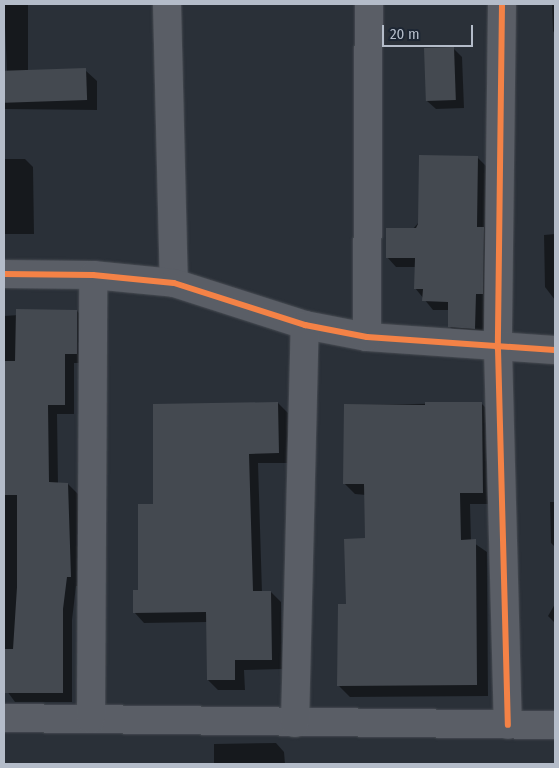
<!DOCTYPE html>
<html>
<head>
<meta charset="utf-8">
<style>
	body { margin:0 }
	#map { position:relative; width:559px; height:768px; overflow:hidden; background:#2a3038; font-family:"Fira Sans Condensed",sans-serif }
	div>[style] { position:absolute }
	.shadow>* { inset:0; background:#0007 }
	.building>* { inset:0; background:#444950; transform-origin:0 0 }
	.roads { filter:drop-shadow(0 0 1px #484c53) drop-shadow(0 0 1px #484c53) }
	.street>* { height:28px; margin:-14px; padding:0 14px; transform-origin:14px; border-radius:14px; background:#5a5e66 }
	.cycleway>* { height:6px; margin:-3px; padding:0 3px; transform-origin:3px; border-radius:3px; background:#f48246 }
	span { translate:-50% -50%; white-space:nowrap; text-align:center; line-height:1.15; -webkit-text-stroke:5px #1d2633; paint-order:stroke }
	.frame { position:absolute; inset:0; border:5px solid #b4bcc9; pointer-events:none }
	.scale { position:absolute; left:382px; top:25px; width:91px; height:22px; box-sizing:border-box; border:2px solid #b4bcc9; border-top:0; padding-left:6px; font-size:15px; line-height:18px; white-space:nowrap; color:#b4bcc9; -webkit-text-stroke:4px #1d2633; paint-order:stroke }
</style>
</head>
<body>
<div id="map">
	<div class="shadow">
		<i style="clip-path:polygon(4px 4px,28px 4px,28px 72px,85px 70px,97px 81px,97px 110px,4px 109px,4px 73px,7px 73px)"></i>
		<i style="clip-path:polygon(552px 4px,555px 4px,555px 34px,553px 31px)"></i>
		<i style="clip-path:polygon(454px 49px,462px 57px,464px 108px,436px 109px,427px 101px)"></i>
		<i style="clip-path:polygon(478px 158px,487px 167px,486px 230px,493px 238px,484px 338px,459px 336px,449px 326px,449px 310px,433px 310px,415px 288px,416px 267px,396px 267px,387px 257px)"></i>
		<i style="clip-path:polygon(4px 159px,25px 159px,33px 167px,34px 234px,4px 234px)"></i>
		<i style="clip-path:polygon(555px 234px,555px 300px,545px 287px,544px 235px)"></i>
		<i style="clip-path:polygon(77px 311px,86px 320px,86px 363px,74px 363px,74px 414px,57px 414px,58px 484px,68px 484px,78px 494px,80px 586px,76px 586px,72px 620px,72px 702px,15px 702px,4px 687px,4px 316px)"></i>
		<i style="clip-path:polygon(278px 403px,288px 413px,289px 463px,258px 463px,262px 592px,271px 592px,281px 602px,282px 669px,244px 670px,245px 690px,218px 690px,208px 680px,207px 622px,144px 623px,135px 613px,155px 505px)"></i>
		<i style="clip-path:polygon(481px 403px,492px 414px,493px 504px,470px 504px,471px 541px,487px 552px,488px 696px,350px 697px,339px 686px,347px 605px,366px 540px,366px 495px,355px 494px,344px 483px,345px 405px)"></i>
		<i style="clip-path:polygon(550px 502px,555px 502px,555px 547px,551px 543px)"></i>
		<i style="clip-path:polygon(555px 604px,555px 623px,548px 616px)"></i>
		<i style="clip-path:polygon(276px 743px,284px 752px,285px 764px,214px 764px,214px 744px)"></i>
	</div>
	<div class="building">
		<i style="left:454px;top:47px;width:53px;height:30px;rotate:88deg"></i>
		<i style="left:86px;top:68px;width:32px;height:82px;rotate:88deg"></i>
		<i style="clip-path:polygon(419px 155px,478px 156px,477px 227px,484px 227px,483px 294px,476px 294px,475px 329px,448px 327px,448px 302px,422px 301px,423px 289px,414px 289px,415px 258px,386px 258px,386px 228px,416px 228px,418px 224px)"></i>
		<i style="clip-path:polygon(16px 309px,77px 310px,77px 354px,65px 354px,65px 405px,48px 405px,49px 482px,68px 483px,71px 577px,67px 577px,63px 609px,63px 693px,4px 693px,4px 649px,13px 649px,17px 587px,17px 495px,4px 495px,4px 361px,15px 361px)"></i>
		<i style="clip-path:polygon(278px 402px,279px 453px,249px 454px,253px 591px,271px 591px,272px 660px,235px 660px,235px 680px,207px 680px,206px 612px,133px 613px,133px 590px,138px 590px,138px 504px,153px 504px,153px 404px)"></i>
		<i style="clip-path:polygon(425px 402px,482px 402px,483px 493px,460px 493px,461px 540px,476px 539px,477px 685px,337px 686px,338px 604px,346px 604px,344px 539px,365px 538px,364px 484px,343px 484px,344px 404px,425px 405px)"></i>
	</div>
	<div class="roads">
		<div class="street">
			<i style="left:167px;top:4px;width:279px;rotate:88.6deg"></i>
			<i style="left:502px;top:4px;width:345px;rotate:90.7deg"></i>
			<i style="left:498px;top:349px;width:376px;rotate:88.5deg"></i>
			<i style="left:4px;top:274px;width:89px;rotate:0.6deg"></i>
			<i style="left:93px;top:275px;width:81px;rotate:5.6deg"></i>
			<i style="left:174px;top:283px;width:138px;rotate:17.8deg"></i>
			<i style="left:305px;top:325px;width:63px;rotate:11deg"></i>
			<i style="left:367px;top:337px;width:188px;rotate:4deg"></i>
			<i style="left:367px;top:337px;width:333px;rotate:-89.7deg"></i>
			<i style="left:4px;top:718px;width:551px;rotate:0.73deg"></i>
			<i style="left:91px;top:719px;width:444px;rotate:-89.7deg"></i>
			<i style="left:295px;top:723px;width:398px;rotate:-88.6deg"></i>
		</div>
	</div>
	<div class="cycleway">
		<i style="left:502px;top:4px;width:345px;rotate:90.7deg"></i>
		<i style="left:498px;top:349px;width:376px;rotate:88.5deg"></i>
		<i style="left:4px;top:274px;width:89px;rotate:0.6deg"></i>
		<i style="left:93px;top:275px;width:81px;rotate:5.6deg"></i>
		<i style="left:174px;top:283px;width:138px;rotate:17.8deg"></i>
		<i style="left:305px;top:325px;width:63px;rotate:11deg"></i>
		<i style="left:367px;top:337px;width:188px;rotate:4deg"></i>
	</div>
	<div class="frame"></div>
	<div class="scale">20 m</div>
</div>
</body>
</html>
